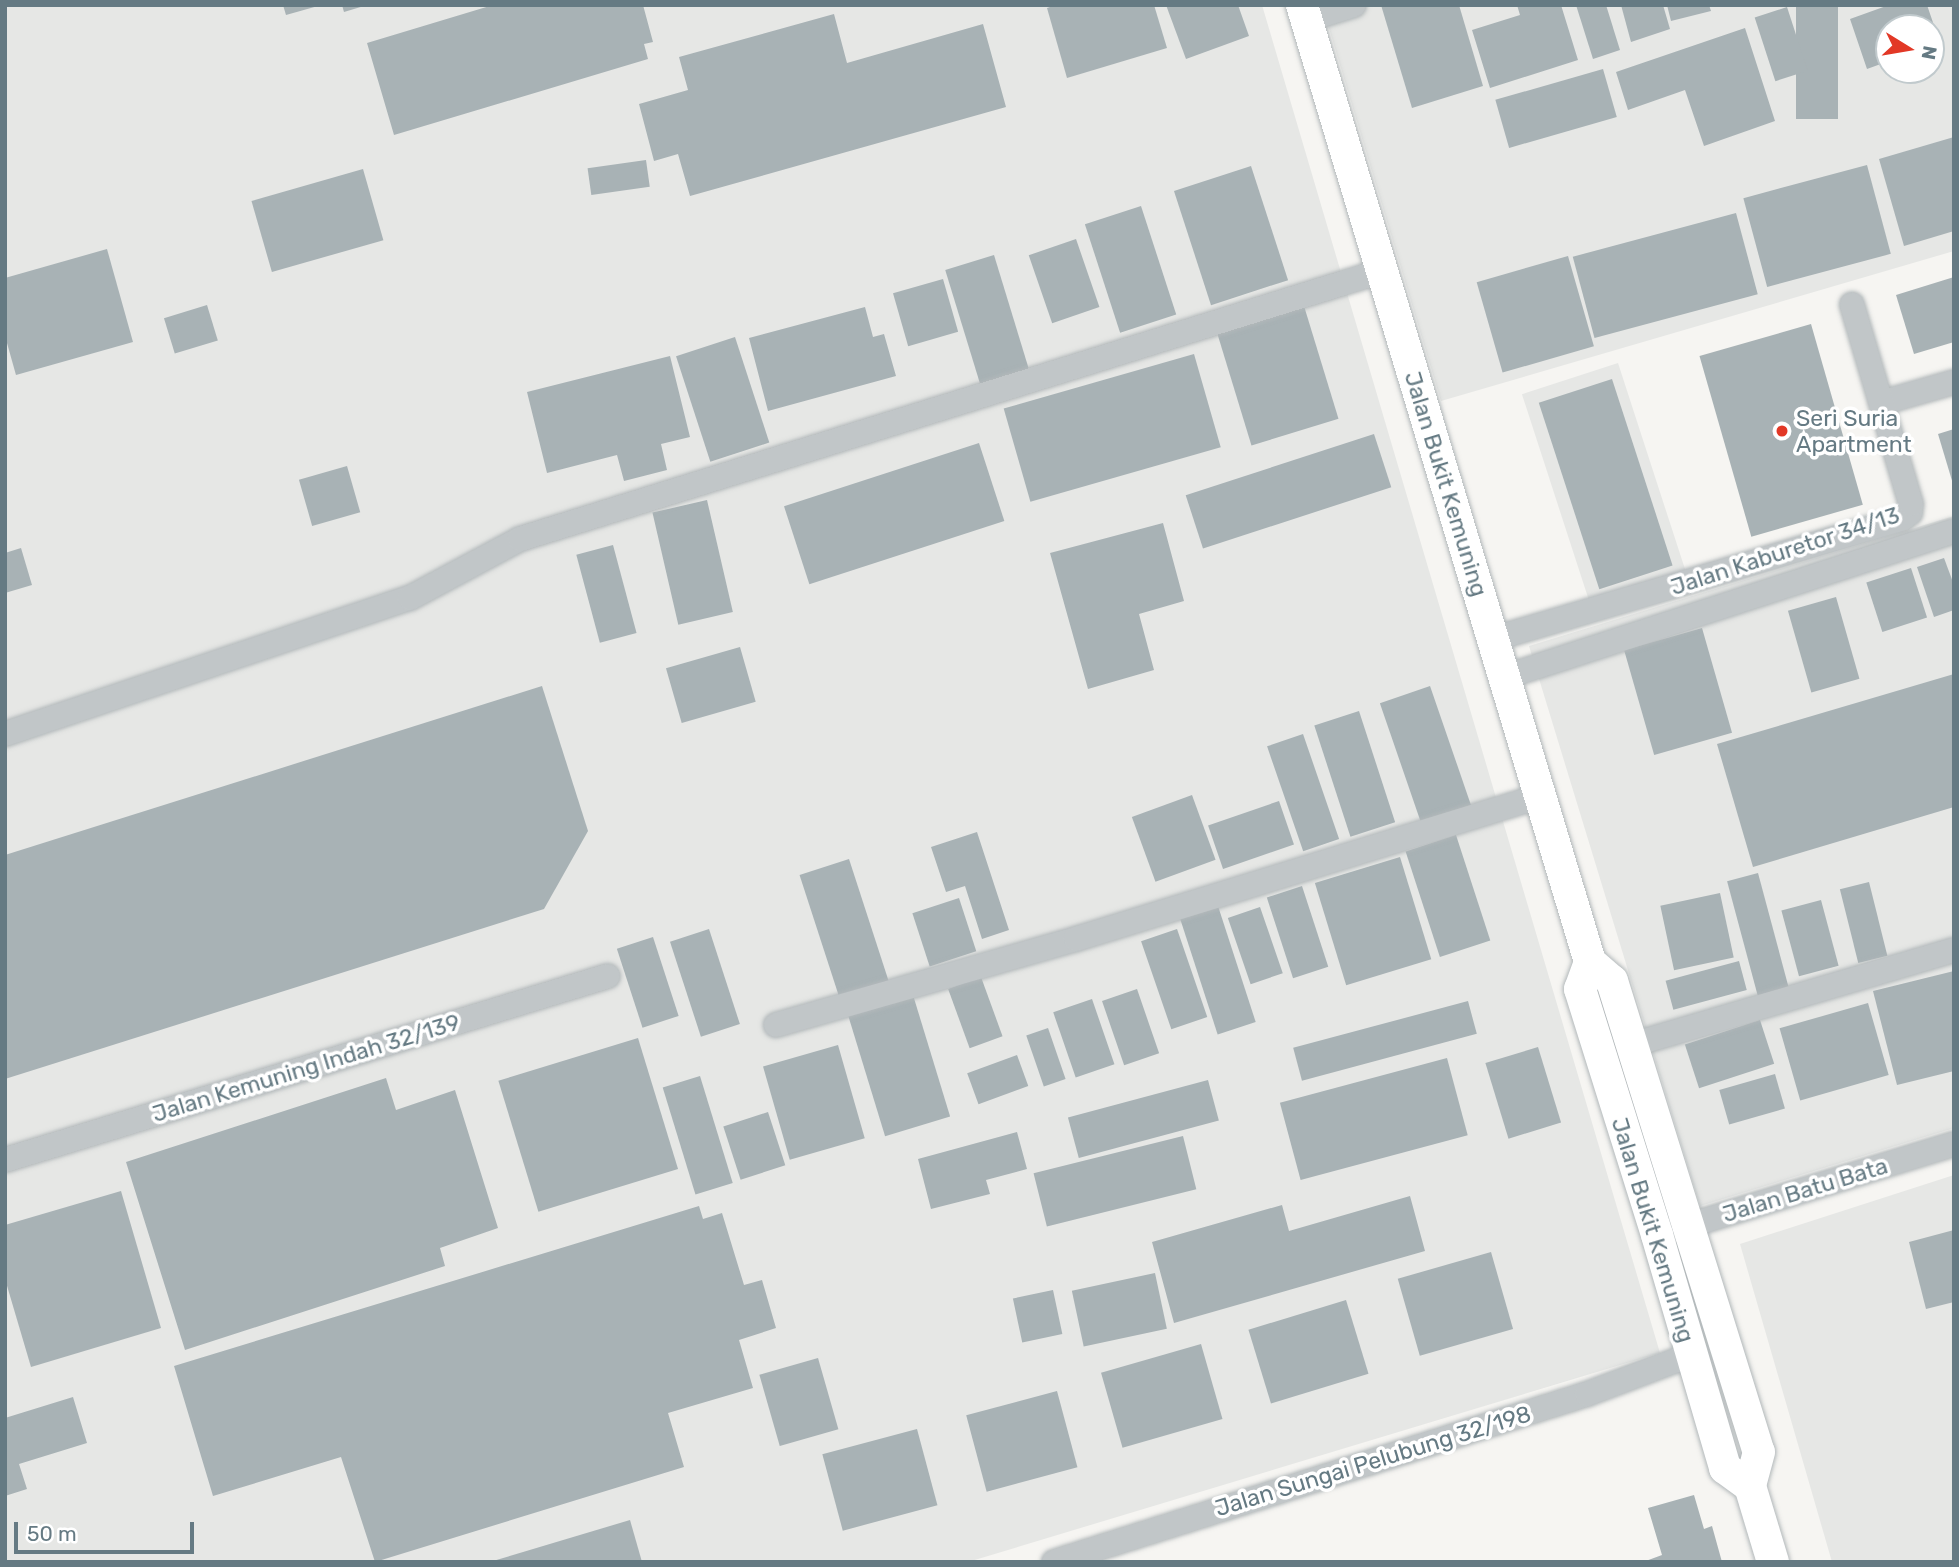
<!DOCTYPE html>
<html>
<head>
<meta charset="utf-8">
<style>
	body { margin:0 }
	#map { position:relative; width:1959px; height:1567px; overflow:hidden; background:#f6f5f2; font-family:Rubik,sans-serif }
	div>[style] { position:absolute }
	.built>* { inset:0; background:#e6e7e5; transform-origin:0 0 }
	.building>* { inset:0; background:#a8b2b5; transform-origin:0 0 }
	.roads { filter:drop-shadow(0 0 2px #b2b8ba) drop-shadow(0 0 2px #b2b8ba) }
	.minor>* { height:24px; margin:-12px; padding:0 12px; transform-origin:12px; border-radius:12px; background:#c1c6c8 }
	.major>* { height:32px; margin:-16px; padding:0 16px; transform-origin:16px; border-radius:16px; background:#fff }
	.dots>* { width:19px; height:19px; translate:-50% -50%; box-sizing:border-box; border:4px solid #fff; border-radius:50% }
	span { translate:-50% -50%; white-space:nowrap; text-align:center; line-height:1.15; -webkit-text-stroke:7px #fff; paint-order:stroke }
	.poi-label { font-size:23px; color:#657a83 }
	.left { translate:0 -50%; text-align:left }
	.street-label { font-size:23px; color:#657a83 }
	.frame { position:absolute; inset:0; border:7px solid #657a83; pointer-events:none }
	.north { position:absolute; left:1875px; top:14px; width:70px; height:70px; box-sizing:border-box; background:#fff; border:2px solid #c1cacd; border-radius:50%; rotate:101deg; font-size:19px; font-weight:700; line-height:28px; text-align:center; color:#657a83 }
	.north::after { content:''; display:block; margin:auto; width:24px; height:32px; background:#e23826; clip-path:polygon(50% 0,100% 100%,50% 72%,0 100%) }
	.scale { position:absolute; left:14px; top:1522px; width:180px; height:32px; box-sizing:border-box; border:4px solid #657a83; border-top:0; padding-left:9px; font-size:21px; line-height:24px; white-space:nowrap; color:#657a83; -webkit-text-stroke:5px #fff; paint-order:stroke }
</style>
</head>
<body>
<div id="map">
	<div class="built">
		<i style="clip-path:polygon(5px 5px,1262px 5px,1660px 1353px,968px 1562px,5px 1562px)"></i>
		<i style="clip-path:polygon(evenodd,1322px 5px,1954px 5px,1954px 251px,1441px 401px,1322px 5px,1889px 28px,1931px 28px,1931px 70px,1889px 70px,1889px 28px)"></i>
		<i style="left:1618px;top:363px;width:223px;height:101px;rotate:72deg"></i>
		<i style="clip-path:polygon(1954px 516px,1954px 1128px,1700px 1206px,1529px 646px)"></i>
		<i style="clip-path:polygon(1954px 1175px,1954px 1562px,1832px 1562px,1740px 1244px)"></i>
	</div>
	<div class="building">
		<i style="clip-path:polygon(283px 5px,318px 5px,318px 6px,286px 15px)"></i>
		<i style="clip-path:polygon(342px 5px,364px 5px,364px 6px,344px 12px)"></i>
		<i style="clip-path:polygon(493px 5px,643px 5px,653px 42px,644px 44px,648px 59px,394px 135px,367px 43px)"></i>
		<i style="clip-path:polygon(1056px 5px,1154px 5px,1167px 48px,1067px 78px,1047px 8px)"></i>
		<i style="clip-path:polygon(1166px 5px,1238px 5px,1249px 36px,1186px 59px)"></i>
		<i style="clip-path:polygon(1381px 5px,1459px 5px,1483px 86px,1412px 108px)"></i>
		<i style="clip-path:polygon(1517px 5px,1561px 5px,1578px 60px,1490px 88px,1472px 30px,1520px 15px)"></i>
		<i style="clip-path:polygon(1576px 5px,1606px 5px,1620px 50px,1593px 59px)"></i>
		<i style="clip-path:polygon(1621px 5px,1663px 5px,1670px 29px,1631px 42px)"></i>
		<i style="clip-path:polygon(1667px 5px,1709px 5px,1711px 11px,1671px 21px)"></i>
		<i style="left:1796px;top:5px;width:42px;height:114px"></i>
		<i style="clip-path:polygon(1889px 5px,1927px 5px,1940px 43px,1931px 47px,1931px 28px,1889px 28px,1889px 61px,1867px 69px,1850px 19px)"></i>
		<i style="left:1787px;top:7px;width:67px;height:34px;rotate:72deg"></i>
		<i style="clip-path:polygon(834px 14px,847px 63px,983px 24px,1006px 107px,690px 196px,678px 154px,654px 161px,639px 104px,688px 90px,679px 57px)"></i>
		<i style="clip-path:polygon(1745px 28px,1775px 121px,1704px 146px,1685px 90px,1628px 110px,1616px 72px)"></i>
		<i style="left:1603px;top:69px;width:50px;height:112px;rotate:74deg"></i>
		<i style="clip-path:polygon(1954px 137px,1954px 231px,1904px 246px,1879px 159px)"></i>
		<i style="left:646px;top:160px;width:27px;height:59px;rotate:82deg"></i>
		<i style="left:1867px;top:165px;width:92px;height:128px;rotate:75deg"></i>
		<i style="left:1251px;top:166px;width:120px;height:81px;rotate:72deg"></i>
		<i style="left:363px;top:169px;width:74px;height:116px;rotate:74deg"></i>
		<i style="left:1141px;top:206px;width:114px;height:59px;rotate:72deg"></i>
		<i style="left:1736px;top:213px;width:84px;height:169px;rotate:75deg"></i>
		<i style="left:1076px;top:239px;width:72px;height:50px;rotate:71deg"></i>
		<i style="clip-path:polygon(107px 249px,133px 342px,16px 375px,5px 336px,5px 278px)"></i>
		<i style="left:994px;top:255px;width:122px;height:51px;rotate:73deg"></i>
		<i style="left:1568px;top:256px;width:94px;height:95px;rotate:74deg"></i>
		<i style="clip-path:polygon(1954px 277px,1954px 342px,1914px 354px,1896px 295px)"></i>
		<i style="left:943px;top:279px;width:55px;height:52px;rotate:74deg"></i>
		<i style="left:207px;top:305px;width:37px;height:45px;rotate:73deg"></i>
		<i style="left:1304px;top:306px;width:118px;height:91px;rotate:73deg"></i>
		<i style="clip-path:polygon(865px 307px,873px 337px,884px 334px,896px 376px,768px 411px,749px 338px)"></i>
		<i style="left:1811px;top:324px;width:188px;height:116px;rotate:74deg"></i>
		<i style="left:735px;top:337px;width:111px;height:62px;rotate:72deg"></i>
		<i style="left:1194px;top:354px;width:97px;height:198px;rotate:74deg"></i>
		<i style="clip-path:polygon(670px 356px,690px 437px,661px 444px,667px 470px,624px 481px,617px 455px,547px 473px,527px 392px)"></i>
		<i style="left:1612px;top:379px;width:196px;height:77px;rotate:72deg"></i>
		<i style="clip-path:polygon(1954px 429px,1954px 484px,1953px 484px,1938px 434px)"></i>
		<i style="left:1374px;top:434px;width:56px;height:198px;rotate:72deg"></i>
		<i style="left:979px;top:443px;width:82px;height:205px;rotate:72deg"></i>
		<i style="left:347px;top:466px;width:48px;height:50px;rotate:74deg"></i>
		<i style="left:707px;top:500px;width:115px;height:56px;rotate:77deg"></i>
		<i style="clip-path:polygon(1163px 523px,1184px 601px,1139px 614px,1154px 670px,1088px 689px,1050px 553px)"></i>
		<i style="left:613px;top:545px;width:91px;height:38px;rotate:75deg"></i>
		<i style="clip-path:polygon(21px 548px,32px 585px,5px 593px,5px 553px)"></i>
		<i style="clip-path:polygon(1944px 558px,1954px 585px,1954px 610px,1934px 617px,1917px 567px)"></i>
		<i style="left:1911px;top:568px;width:52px;height:47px;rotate:72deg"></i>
		<i style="left:1836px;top:597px;width:85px;height:50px;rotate:74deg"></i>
		<i style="left:1702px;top:628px;width:109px;height:81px;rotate:74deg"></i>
		<i style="left:740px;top:647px;width:57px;height:77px;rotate:74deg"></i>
		<i style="clip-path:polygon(1954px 674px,1954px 807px,1753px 867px,1717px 744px)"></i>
		<i style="clip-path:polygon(542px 686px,588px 831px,544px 909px,5px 1079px,5px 855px)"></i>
		<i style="left:1430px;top:686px;width:126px;height:53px;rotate:71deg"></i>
		<i style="left:1359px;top:711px;width:117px;height:47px;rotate:72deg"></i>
		<i style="left:1303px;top:734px;width:111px;height:38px;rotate:71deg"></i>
		<i style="left:1192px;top:795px;width:69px;height:64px;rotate:70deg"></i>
		<i style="left:1279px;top:801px;width:46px;height:75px;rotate:71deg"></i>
		<i style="clip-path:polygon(977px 832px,1009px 930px,982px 939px,965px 886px,946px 892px,931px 847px)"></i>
		<i style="left:1456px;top:835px;width:111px;height:53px;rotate:72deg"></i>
		<i style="left:1400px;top:857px;width:107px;height:89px;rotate:73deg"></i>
		<i style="left:849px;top:859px;width:128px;height:52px;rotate:72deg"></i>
		<i style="left:1758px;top:873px;width:118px;height:32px;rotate:75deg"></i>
		<i style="left:1869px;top:882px;width:76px;height:30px;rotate:76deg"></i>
		<i style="left:1302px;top:886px;width:85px;height:37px;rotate:72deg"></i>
		<i style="left:1720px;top:893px;width:66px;height:61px;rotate:78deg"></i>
		<i style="left:959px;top:898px;width:56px;height:49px;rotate:72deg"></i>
		<i style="left:1821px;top:900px;width:68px;height:41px;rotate:75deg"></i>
		<i style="left:1218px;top:906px;width:122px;height:40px;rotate:72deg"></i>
		<i style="left:1260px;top:907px;width:70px;height:34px;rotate:71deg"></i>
		<i style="left:709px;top:929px;width:100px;height:41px;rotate:72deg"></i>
		<i style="left:1177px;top:929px;width:93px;height:38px;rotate:71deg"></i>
		<i style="left:653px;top:937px;width:83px;height:38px;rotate:72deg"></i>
		<i style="left:1739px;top:961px;width:30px;height:76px;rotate:75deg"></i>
		<i style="clip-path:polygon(1954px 971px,1954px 1071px,1897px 1085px,1873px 991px)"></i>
		<i style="left:981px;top:977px;width:63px;height:35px;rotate:70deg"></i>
		<i style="left:1137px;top:989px;width:68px;height:37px;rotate:71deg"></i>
		<i style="left:913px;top:995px;width:127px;height:68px;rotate:73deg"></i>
		<i style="left:1092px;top:999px;width:69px;height:41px;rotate:71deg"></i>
		<i style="left:1468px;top:1001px;width:34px;height:181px;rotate:75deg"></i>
		<i style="left:1868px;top:1003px;width:75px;height:92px;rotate:74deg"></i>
		<i style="left:1760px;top:1020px;width:46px;height:79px;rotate:72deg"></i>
		<i style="left:1048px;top:1028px;width:54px;height:23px;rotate:71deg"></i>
		<i style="left:638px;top:1038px;width:137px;height:146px;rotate:73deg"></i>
		<i style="left:838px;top:1045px;width:97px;height:78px;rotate:74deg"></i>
		<i style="left:1538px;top:1047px;width:79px;height:55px;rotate:73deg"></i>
		<i style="left:1017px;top:1055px;width:33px;height:53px;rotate:70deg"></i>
		<i style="left:1447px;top:1058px;width:80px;height:173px;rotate:75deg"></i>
		<i style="left:1775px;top:1074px;width:36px;height:58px;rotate:74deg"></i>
		<i style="left:700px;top:1076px;width:112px;height:39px;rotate:73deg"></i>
		<i style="clip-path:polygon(386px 1078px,396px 1110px,455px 1090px,498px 1228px,440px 1248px,445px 1266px,185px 1350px,126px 1162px)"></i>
		<i style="left:1208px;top:1080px;width:42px;height:145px;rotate:75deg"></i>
		<i style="left:768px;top:1112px;width:56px;height:47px;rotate:72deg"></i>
		<i style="clip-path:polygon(1017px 1132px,1027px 1169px,986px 1180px,990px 1194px,931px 1209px,918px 1159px)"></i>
		<i style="left:1183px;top:1136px;width:55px;height:154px;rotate:76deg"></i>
		<i style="clip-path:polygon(121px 1191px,161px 1328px,31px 1367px,5px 1279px,5px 1225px)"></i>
		<i style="clip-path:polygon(1410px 1196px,1425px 1251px,1174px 1323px,1152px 1242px,1282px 1205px,1289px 1231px)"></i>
		<i style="clip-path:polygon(699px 1206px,703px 1219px,722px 1213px,744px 1285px,762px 1280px,776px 1328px,739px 1340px,753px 1388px,668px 1413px,684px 1467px,375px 1562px,341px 1457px,213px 1496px,174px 1366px)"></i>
		<i style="clip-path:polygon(1954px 1230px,1954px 1302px,1926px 1309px,1909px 1242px)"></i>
		<i style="left:1491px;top:1252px;width:80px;height:97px;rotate:74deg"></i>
		<i style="left:1155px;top:1273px;width:57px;height:85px;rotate:78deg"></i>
		<i style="left:1053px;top:1290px;width:45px;height:41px;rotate:78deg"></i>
		<i style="left:1346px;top:1300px;width:77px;height:102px;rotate:73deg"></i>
		<i style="left:1201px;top:1344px;width:78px;height:104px;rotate:74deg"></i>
		<i style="left:818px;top:1358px;width:74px;height:61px;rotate:74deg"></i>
		<i style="left:1057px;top:1391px;width:79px;height:94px;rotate:75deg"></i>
		<i style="clip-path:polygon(73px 1397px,87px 1443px,19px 1464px,27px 1489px,5px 1496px,5px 1418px)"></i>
		<i style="left:917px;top:1429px;width:79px;height:98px;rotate:75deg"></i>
		<i style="clip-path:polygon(1694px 1495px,1704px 1529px,1712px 1526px,1722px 1562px,1643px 1562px,1662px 1555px,1648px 1508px)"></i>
		<i style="clip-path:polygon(630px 1520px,642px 1562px,493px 1562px,493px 1561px)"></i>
	</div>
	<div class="roads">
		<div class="minor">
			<i style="left:1306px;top:20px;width:50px;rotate:-17.4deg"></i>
			<i style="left:1881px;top:403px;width:76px;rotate:-16deg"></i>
			<i style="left:1493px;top:639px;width:427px;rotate:-16.4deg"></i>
			<i style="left:1903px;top:518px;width:9px;rotate:-36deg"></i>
			<i style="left:1910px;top:513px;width:9px;rotate:-84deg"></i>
			<i style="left:1911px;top:504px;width:208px;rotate:-106.5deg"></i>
			<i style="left:1505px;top:677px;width:472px;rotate:-18deg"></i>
			<i style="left:5px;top:734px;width:427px;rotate:-18.6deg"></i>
			<i style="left:410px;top:598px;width:125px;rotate:-28.2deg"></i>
			<i style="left:520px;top:539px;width:903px;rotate:-17.27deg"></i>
			<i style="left:776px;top:1025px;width:312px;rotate:-16deg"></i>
			<i style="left:1076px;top:939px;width:486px;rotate:-17.1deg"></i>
			<i style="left:1631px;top:1045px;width:337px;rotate:-16.4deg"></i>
			<i style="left:5px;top:1160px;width:630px;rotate:-16.97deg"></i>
			<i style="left:1671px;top:1231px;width:296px;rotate:-17.1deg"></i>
			<i style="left:1054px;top:1562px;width:559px;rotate:-17.49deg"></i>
			<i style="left:1587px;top:1394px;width:110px;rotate:-20.7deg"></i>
		</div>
		<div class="major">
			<i style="left:1302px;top:5px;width:999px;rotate:73.25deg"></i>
			<i style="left:1590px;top:962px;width:29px;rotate:41deg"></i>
			<i style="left:1612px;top:981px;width:493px;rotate:72.7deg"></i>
			<i style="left:1759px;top:1452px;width:35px;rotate:105deg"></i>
			<i style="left:1750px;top:1486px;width:79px;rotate:73.2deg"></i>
			<i style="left:1590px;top:962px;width:29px;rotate:110deg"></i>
			<i style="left:1580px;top:989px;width:258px;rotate:72.6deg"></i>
			<i style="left:1657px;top:1235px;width:243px;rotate:73.7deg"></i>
			<i style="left:1725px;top:1468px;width:31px;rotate:36deg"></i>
		</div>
	</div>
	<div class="dots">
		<i style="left:1782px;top:431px;background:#e23826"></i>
	</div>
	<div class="poi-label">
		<span class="left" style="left:1796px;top:431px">Seri Suria<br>Apartment</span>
	</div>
	<div class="street-label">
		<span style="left:1446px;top:484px;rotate:73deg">Jalan Bukit Kemuning</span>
		<span style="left:1785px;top:551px;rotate:-18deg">Jalan Kaburetor 34/13</span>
		<span style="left:306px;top:1068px;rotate:-17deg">Jalan Kemuning Indah 32/139</span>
		<span style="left:1805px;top:1190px;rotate:-17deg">Jalan Batu Bata</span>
		<span style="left:1653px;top:1230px;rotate:73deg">Jalan Bukit Kemuning</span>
		<span style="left:1373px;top:1461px;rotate:-17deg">Jalan Sungai Pelubung 32/198</span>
	</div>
	<div class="frame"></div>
	<div class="north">N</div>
	<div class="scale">50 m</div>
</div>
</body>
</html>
